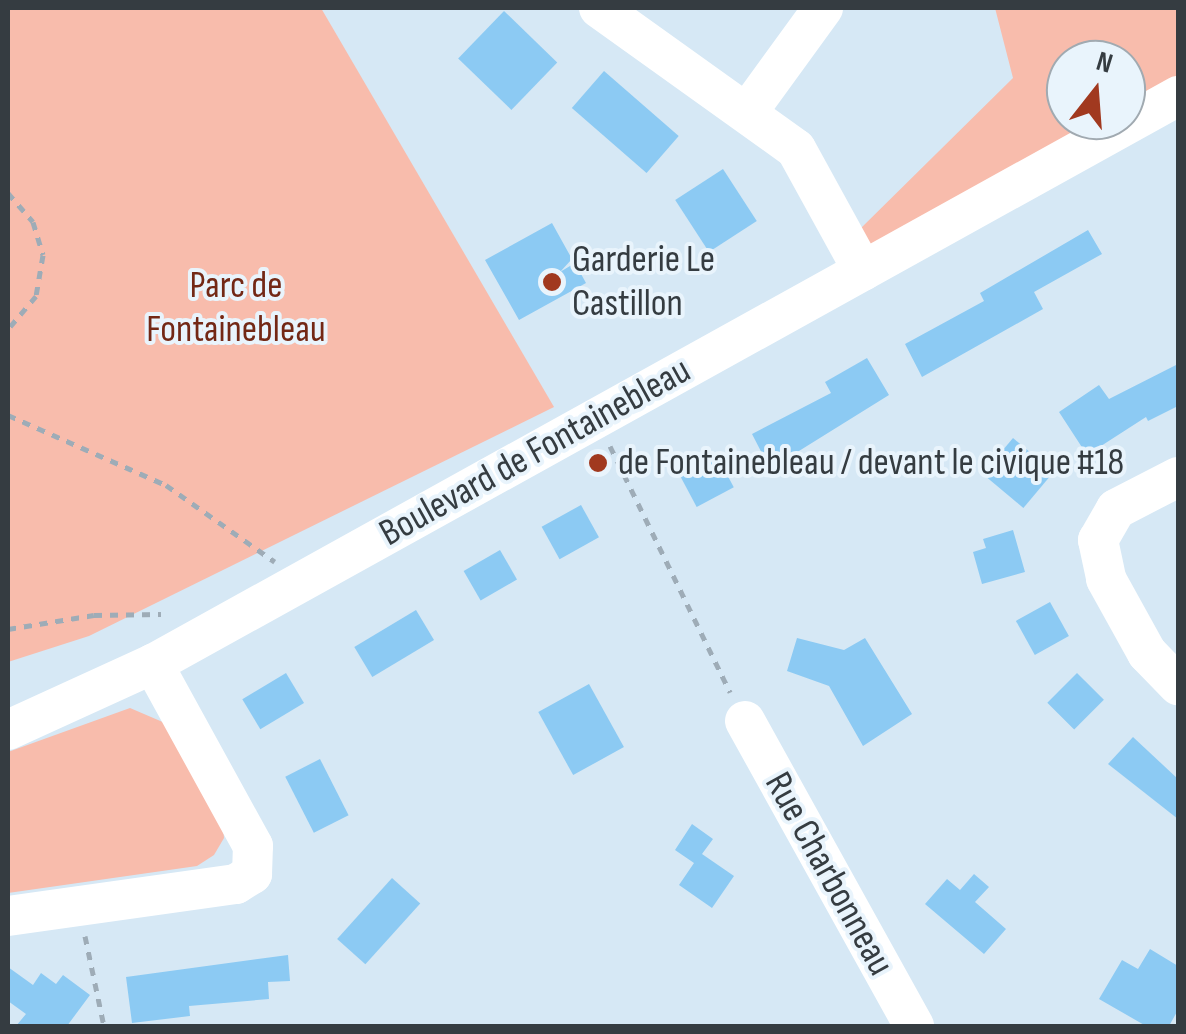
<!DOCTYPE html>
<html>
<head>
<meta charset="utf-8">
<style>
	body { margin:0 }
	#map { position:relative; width:1186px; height:1034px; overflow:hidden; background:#d6e8f5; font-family:"Sofia Sans Condensed",sans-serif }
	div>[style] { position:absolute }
	.green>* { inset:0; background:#f8bcac }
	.building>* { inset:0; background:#8ccaf3; transform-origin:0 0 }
	.path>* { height:5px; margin-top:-2.5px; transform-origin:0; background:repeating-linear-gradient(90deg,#9eacb7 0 8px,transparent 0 16px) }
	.minor>* { height:40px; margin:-20px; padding:0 20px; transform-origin:20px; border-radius:20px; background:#fff }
	.dots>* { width:28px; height:28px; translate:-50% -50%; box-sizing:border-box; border:5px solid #e9f4fc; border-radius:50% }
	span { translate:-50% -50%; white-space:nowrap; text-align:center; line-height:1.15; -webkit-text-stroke:8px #e9f4fc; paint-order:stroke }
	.poi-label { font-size:38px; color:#353c41 }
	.left { translate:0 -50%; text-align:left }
	.park-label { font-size:38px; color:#732815 }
	.street-label { font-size:38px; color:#353c41 }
	.frame { position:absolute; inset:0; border:10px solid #353c41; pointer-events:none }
	.north { position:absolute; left:1046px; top:40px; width:100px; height:100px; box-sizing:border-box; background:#e9f4fc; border:2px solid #a1aab1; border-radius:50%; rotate:17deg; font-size:28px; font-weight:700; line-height:40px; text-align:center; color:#353c41 }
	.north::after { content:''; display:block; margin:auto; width:35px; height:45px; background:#a1391f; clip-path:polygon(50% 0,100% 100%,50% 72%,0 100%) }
</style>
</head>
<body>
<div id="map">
	<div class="green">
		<i style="clip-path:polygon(8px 8px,321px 8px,554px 407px,89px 636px,8px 662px)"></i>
		<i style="clip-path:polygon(evenodd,995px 8px,1178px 8px,1178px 100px,863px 271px,860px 229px,1013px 78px,995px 8px,1066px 60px,1126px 60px,1126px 120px,1066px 120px,1066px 60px)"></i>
		<i style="clip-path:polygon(130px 708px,165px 723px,222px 816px,224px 838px,214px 855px,197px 866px,8px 893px,8px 752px)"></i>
	</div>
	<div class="building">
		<i style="left:504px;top:11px;width:74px;height:66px;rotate:44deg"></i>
		<i style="left:604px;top:71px;width:99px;height:49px;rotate:41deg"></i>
		<i style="left:723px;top:169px;width:62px;height:57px;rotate:57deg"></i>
		<i style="clip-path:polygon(552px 223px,572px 259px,560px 272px,575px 263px,586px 283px,519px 320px,485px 260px)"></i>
		<i style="clip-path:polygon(1088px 230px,1102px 254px,1034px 292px,1043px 309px,922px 377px,905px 344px,984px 301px,980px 293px)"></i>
		<i style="clip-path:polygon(867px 358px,889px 395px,770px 469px,752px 434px,831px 393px,825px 382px)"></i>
		<i style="clip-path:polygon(1178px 364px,1178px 406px,1148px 421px,1146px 417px,1087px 455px,1059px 412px,1099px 385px,1109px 399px)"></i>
		<i style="left:1013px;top:438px;width:53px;height:47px;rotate:40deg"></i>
		<i style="left:715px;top:452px;width:40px;height:42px;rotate:62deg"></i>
		<i style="left:581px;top:505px;width:37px;height:45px;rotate:61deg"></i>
		<i style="clip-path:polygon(1013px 530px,1025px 572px,982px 584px,973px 552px,986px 548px,983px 539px)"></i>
		<i style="left:500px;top:550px;width:34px;height:42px;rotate:60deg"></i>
		<i style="left:1050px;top:602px;width:39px;height:39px;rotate:61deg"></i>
		<i style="left:416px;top:610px;width:35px;height:72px;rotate:59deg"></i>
		<i style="clip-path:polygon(797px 638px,844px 650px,865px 638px,912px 714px,863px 746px,829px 686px,787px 671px)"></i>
		<i style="left:286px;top:673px;width:35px;height:51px;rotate:59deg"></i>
		<i style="left:1077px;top:673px;width:38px;height:42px;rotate:45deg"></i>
		<i style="left:589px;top:684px;width:72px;height:58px;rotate:61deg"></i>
		<i style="clip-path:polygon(1133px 737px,1178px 779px,1178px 819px,1108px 764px)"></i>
		<i style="left:320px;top:759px;width:63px;height:39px;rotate:63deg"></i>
		<i style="clip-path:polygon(692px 824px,713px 839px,702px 854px,734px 876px,712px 908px,679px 885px,694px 863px,675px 850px)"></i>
		<i style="clip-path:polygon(974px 874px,989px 887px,975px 902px,1006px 929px,984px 954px,925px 904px,947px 879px,960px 890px)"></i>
		<i style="left:392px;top:878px;width:38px;height:82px;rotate:42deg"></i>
		<i style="clip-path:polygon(1150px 949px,1178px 966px,1178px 1010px,1169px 1026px,1146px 1026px,1099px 999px,1122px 960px,1138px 969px)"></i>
		<i style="clip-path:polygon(288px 955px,290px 981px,268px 982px,269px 999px,189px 1006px,190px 1016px,132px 1023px,126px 977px)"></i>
		<i style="clip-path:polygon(8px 967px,33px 985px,41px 973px,56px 984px,63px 975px,90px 995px,67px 1026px,16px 1026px,26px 1014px,8px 1001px)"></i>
	</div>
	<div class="path">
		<i style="left:8px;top:193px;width:38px;rotate:49deg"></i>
		<i style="left:33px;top:222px;width:34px;rotate:73deg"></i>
		<i style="left:43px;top:255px;width:42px;rotate:99.7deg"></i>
		<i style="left:36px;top:296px;width:43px;rotate:130.3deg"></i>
		<i style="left:8px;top:415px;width:173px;rotate:23.9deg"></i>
		<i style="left:166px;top:485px;width:133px;rotate:35.2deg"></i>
		<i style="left:610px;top:446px;width:274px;rotate:64deg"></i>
		<i style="left:8px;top:629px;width:87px;rotate:-9.2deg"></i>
		<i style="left:94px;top:615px;width:67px;rotate:-0.9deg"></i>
		<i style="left:85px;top:936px;width:92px;rotate:78.1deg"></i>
	</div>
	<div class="minor">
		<i style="left:599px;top:8px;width:242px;rotate:35.6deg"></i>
		<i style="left:796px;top:149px;width:139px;rotate:61.2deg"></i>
		<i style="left:749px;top:110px;width:126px;rotate:-54deg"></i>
		<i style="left:1178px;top:477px;width:70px;rotate:152.7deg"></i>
		<i style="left:1116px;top:509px;width:36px;rotate:120deg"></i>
		<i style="left:1098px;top:540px;width:40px;rotate:78deg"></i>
		<i style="left:1106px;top:579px;width:85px;rotate:61deg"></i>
		<i style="left:1147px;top:653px;width:45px;rotate:45.9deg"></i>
		<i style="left:745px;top:721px;width:349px;rotate:61deg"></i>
		<i style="left:8px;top:730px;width:159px;rotate:-24.5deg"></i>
		<i style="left:153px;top:664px;width:1172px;rotate:-28.99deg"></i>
		<i style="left:8px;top:916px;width:230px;rotate:-8deg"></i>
		<i style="left:236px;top:884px;width:19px;rotate:-32deg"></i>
		<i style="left:252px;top:874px;width:28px;rotate:-88deg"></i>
		<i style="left:253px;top:846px;width:208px;rotate:-118.8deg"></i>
	</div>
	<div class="dots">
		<i style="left:552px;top:282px;background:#a1391f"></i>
		<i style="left:598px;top:463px;background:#a1391f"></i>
	</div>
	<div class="poi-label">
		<span class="left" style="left:572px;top:282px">Garderie Le<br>Castillon</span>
		<span class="left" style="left:618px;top:463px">de Fontainebleau / devant le civique #18</span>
	</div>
	<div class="park-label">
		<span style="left:236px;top:308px">Parc de<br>Fontainebleau</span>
	</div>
	<div class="street-label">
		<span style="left:535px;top:452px;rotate:-29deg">Boulevard de Fontainebleau</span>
		<span style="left:829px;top:874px;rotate:61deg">Rue Charbonneau</span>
	</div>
	<div class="frame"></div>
	<div class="north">N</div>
</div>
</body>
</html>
